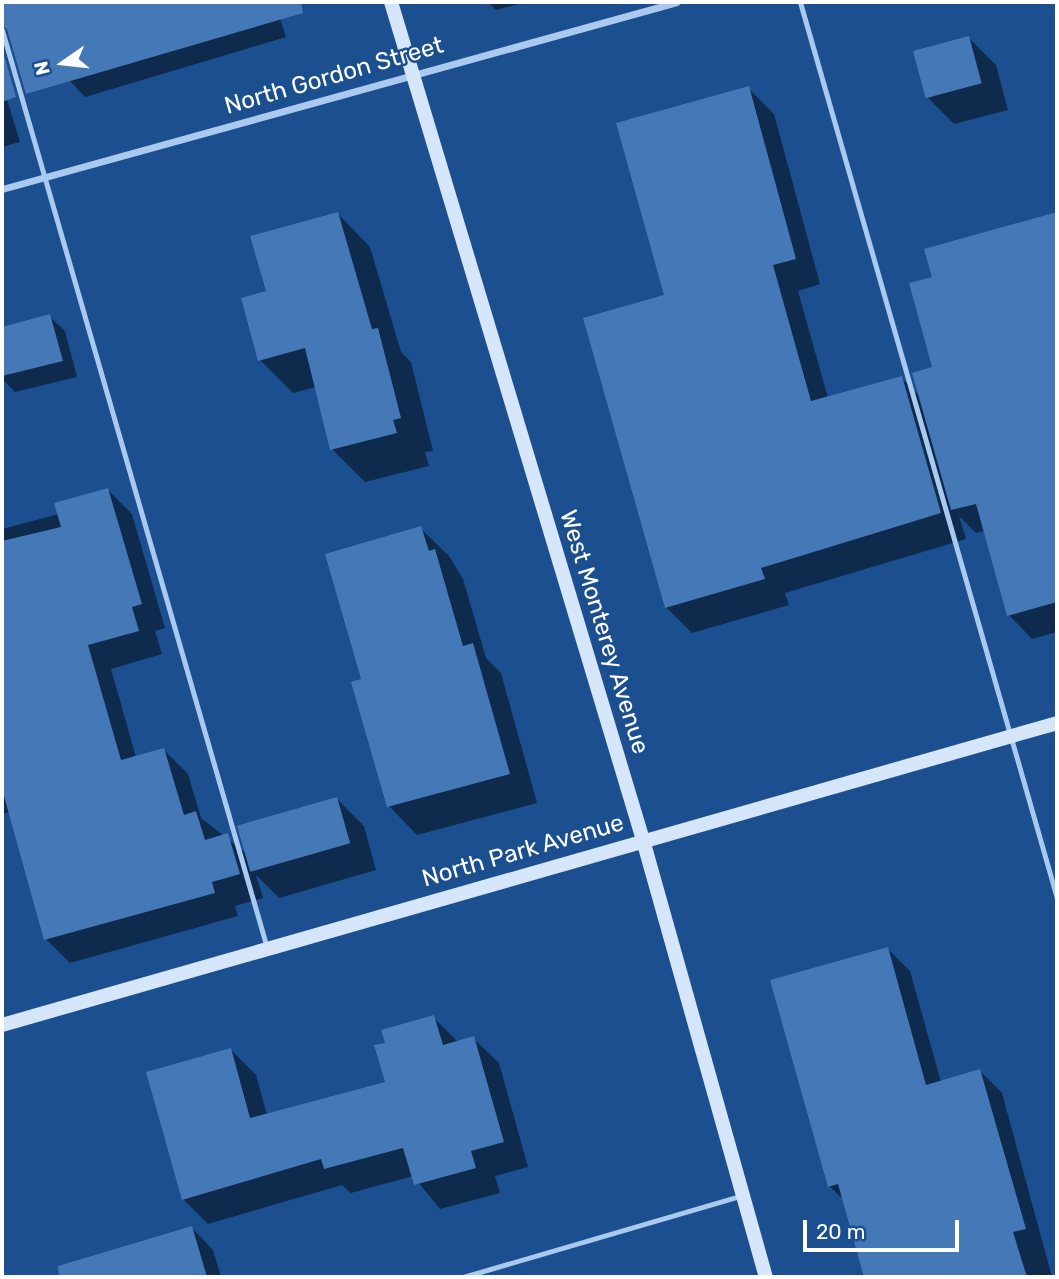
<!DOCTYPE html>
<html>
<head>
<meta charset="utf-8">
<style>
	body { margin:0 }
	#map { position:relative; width:1059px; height:1279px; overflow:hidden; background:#1b4f8f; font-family:Rubik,sans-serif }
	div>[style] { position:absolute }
	.shadow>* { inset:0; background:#0007 }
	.building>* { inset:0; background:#4478b7; transform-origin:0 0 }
	.lane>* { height:5px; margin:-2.5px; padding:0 2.5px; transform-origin:2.5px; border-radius:2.5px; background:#a9c9ee }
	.street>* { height:7px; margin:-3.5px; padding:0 3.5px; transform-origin:3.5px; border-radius:3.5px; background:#a9c9ee }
	.secondary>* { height:14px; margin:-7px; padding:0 7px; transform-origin:7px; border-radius:7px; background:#d6e6fa }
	span { translate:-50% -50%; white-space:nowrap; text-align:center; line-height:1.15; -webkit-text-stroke:5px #1b4f8f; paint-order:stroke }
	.street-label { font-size:24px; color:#fff }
	.frame { position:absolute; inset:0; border:4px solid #fff; pointer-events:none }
	.north { position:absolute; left:28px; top:28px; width:70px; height:70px; -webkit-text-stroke:5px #1b4f8f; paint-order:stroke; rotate:256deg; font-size:19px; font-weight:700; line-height:28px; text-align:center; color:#fff }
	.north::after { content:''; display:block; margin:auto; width:24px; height:32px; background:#fff; clip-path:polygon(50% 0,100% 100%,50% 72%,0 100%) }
	.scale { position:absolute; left:803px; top:1220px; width:156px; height:32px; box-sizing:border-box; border:4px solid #fff; border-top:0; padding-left:9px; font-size:21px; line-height:24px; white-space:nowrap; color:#fff; -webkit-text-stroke:5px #1b4f8f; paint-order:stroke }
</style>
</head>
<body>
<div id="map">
	<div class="shadow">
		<i style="clip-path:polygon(47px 2px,275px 2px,286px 37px,85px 97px,70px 81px)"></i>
		<i style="clip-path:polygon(488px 2px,526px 2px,496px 10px)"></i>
		<i style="clip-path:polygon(969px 38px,996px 65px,1008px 110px,954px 124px,927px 97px)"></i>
		<i style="clip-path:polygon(2px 83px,20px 142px,2px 147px)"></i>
		<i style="clip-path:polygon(748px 88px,774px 114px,820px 284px,798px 291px,828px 398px,901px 378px,921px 397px,934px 368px,934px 278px,926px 250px,1057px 213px,1057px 632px,1032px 639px,1009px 615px,985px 531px,976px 533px,959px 516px,966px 539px,785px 593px,789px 605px,692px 633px,666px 607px,666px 296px)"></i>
		<i style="clip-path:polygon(338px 214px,370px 247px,401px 352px,411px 362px,433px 451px,425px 452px,429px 466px,365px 482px,332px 449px,316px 387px,293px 393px,260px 360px,268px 292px)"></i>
		<i style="clip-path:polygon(49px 316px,65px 331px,77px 377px,15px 392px,2px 379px,2px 329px)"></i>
		<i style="clip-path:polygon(108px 490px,132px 514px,165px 628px,155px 631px,162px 654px,111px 669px,136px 757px,164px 750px,188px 774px,201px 818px,247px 854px,337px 799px,364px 826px,376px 870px,279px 898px,256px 875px,263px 898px,235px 906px,238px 916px,70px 963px,46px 939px,10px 812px,2px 814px,2px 529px,59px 514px)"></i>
		<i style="clip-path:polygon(420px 528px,449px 556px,463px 579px,486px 658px,501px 673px,537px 803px,417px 835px,389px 806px,363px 680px)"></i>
		<i style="clip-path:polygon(888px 949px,910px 971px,941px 1082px,980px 1071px,1002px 1093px,1052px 1277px,865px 1277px,845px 1201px,829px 1186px)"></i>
		<i style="clip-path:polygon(433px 1017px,458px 1042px,473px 1038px,499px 1063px,528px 1167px,495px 1176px,500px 1193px,440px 1209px,413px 1176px,351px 1193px,342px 1185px,208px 1224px,183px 1199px,231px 1050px,256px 1075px,267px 1115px,387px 1084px,387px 1044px)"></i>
		<i style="clip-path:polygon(192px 1228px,213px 1250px,221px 1277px,84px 1277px)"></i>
	</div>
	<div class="building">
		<i style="clip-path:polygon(2px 2px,301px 2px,303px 13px,26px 94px,7px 29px,2px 25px)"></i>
		<i style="left:969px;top:36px;width:49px;height:58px;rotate:75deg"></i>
		<i style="clip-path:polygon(2px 48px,16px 97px,2px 102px)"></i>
		<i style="clip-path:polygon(749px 86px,796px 259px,773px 265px,811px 401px,902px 376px,941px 513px,761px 568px,765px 579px,665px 608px,583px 318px,664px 295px,616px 123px)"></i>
		<i style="clip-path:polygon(338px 212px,372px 329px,378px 328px,401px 418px,393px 420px,397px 433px,330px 450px,305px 348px,258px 361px,241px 298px,266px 291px,250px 236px)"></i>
		<i style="clip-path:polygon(1057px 212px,1057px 602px,1007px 616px,976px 504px,951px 510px,912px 373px,932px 367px,909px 283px,932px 277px,924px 249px)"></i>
		<i style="clip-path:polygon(50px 314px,63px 361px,2px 376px,2px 327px)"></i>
		<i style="clip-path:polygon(108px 488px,142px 604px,132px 607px,139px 631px,88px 645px,121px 760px,164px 748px,184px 815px,196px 811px,205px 840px,228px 833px,240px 874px,212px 882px,215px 893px,44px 940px,2px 789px,2px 541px,61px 527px,54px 503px)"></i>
		<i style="clip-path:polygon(421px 526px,429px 551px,435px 549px,463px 646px,473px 643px,510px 774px,387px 807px,351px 682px,361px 679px,325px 554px)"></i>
		<i style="left:337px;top:797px;width:48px;height:104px;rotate:74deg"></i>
		<i style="clip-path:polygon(888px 947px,926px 1085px,980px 1069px,1026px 1229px,1013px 1232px,1027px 1277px,864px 1277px,838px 1184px,828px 1187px,770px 980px)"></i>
		<i style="clip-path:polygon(434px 1015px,443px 1045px,474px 1036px,504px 1142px,471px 1151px,476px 1168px,414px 1185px,403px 1148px,324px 1169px,321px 1159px,182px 1200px,146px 1072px,231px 1048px,250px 1118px,385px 1082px,374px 1045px,385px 1043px,381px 1030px)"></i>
		<i style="clip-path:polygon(192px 1226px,207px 1277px,59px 1277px,58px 1266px)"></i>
	</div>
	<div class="lane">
		<i style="left:800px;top:2px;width:932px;rotate:74deg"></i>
		<i style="left:2px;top:30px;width:955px;rotate:73.9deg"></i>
		<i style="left:463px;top:1277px;width:289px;rotate:-16.3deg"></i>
	</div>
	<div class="street">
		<i style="left:2px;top:189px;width:700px;rotate:-15.48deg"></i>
	</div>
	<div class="secondary">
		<i style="left:391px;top:2px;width:875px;rotate:73.26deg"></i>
		<i style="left:643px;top:840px;width:454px;rotate:74.3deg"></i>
		<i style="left:2px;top:1025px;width:1097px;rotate:-15.97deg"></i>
	</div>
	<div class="street-label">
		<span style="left:334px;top:76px;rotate:-16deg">North Gordon Street</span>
		<span style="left:604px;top:632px;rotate:73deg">West Monterey Avenue</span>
		<span style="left:523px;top:851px;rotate:-16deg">North Park Avenue</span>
	</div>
	<div class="frame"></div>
	<div class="north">N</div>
	<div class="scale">20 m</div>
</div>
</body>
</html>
